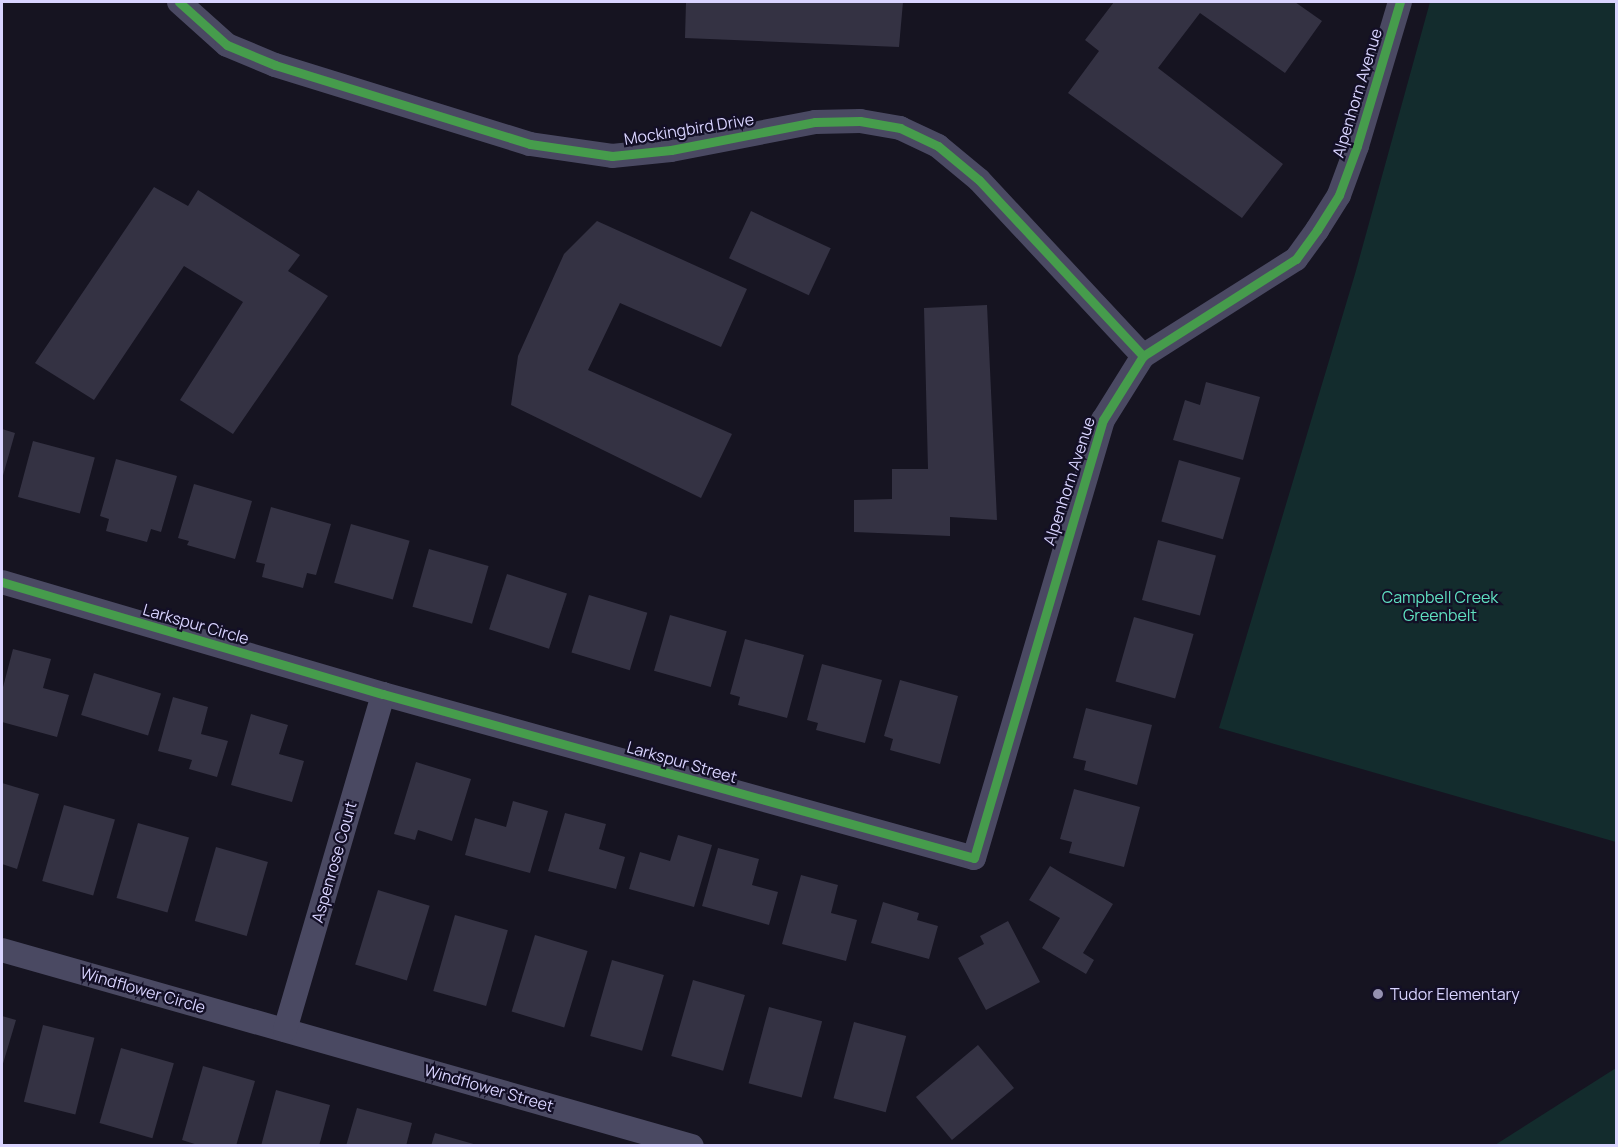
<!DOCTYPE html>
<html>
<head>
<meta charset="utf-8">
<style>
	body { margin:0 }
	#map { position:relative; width:1618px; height:1147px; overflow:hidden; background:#161421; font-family:Manrope,sans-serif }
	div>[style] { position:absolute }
	.green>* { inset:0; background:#132c2d }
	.building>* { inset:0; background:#343243; transform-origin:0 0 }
	.minor>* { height:24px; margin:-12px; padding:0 12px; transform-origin:12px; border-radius:12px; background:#4a4962 }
	.cycleway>* { height:9px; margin:-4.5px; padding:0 4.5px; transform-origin:4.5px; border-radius:4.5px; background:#469c4c }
	.dots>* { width:16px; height:16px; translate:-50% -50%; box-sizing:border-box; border:3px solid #130f26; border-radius:50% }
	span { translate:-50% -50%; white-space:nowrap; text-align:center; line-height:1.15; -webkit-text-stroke:4.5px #130f26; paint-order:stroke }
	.street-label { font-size:16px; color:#d9d4ff }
	.park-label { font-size:16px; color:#5fe0c0 }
	.poi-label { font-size:16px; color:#d9d4ff }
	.left { translate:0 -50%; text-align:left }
	.frame { position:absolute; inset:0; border:3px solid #d9d4ff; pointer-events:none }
</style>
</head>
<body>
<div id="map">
	<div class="green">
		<i style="clip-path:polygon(1430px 2px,1616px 2px,1616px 842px,1219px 728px,1355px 274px)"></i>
		<i style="clip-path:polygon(1616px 1068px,1616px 1145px,1495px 1145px)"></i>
	</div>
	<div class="building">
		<i style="clip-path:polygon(686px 2px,903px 2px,899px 47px,685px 38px)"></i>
		<i style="clip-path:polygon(1114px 2px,1295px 2px,1322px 21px,1285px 73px,1200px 13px,1158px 68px,1283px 164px,1242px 218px,1068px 93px,1099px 51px,1085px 40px)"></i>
		<i style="clip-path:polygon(154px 187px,188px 206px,198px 190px,300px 255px,288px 271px,328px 296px,233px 434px,180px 400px,243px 302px,184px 266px,94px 400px,35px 363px)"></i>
		<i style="left:751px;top:211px;width:88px;height:52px;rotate:25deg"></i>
		<i style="clip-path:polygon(597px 221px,747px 289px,721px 347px,620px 303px,588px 370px,732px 434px,701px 498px,511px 405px,518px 356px,564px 254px)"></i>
		<i style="clip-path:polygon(987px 305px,997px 520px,950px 517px,950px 536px,854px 532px,854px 500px,892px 499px,892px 469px,928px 469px,924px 308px)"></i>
		<i style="clip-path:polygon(1206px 382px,1260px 397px,1243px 460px,1173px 440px,1185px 400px,1200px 405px)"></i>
		<i style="clip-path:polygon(2px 429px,15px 433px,2px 479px)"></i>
		<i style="left:33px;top:441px;width:64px;height:58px;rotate:15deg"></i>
		<i style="clip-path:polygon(116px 459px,177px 476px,161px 532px,151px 529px,147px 542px,106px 531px,109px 519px,100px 516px)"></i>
		<i style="left:1179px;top:460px;width:64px;height:64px;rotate:16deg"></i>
		<i style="clip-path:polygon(194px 484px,252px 501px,235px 559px,187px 545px,189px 541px,178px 538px)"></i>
		<i style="clip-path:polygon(271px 507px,331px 524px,316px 575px,307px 573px,303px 588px,262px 577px,265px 564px,256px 562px)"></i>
		<i style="left:351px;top:524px;width:61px;height:61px;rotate:16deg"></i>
		<i style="left:1158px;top:540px;width:60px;height:62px;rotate:15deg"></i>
		<i style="left:429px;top:549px;width:62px;height:60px;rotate:16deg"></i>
		<i style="left:507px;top:574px;width:63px;height:58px;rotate:18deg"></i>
		<i style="left:589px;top:595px;width:61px;height:60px;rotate:17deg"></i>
		<i style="left:670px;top:615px;width:59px;height:58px;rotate:16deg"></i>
		<i style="left:1134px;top:617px;width:62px;height:67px;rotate:16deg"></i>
		<i style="clip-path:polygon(745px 639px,804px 655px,787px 718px,738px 705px,740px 697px,730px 694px)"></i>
		<i style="clip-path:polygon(13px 649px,51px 659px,43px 688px,69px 695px,57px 737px,2px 722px,2px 691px)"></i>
		<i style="clip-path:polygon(822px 664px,882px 680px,865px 743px,816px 730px,818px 723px,807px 720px)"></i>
		<i style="left:94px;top:673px;width:70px;height:44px;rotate:17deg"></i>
		<i style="clip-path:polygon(900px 680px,958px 696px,940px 764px,890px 750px,893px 739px,884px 736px)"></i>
		<i style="clip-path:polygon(173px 697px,208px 707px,201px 734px,228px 741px,217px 777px,189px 769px,192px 760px,158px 751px)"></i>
		<i style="clip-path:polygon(1086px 708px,1152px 725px,1137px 785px,1084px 770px,1086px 761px,1073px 758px)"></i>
		<i style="clip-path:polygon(251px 714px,288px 725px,279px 754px,304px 761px,292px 802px,231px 785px)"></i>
		<i style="clip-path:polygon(416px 762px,471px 779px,452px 841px,418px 830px,415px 840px,394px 834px)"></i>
		<i style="clip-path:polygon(2px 783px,39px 794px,17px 869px,2px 864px)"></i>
		<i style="clip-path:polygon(1074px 789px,1140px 807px,1124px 867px,1069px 853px,1072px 842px,1060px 839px)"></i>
		<i style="clip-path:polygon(513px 801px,548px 811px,530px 873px,465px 855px,475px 818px,506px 827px)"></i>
		<i style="left:64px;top:805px;width:53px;height:79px;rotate:16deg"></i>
		<i style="clip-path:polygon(565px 813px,606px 824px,599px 849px,625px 857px,616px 889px,548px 871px)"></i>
		<i style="left:138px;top:823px;width:53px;height:78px;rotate:16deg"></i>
		<i style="clip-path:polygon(678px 835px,712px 845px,694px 907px,629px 889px,640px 852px,670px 861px)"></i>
		<i style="left:216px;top:847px;width:54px;height:77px;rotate:16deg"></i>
		<i style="clip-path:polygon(718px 848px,759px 859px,752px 885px,778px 892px,769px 925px,702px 906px)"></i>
		<i style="clip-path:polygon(1050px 866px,1113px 904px,1083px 953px,1094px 960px,1086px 974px,1042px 948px,1060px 918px,1029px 900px)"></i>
		<i style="clip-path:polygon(801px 875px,838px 885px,831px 913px,857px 920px,846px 961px,782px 944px)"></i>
		<i style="left:378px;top:890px;width:54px;height:78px;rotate:17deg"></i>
		<i style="clip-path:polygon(883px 902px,919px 913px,917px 920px,938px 926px,929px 959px,871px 943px)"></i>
		<i style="left:455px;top:915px;width:55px;height:79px;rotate:16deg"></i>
		<i style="clip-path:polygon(1008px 921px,1040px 982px,986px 1010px,958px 958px,984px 944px,980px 936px)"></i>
		<i style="left:535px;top:935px;width:55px;height:80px;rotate:17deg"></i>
		<i style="left:612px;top:960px;width:54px;height:79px;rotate:16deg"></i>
		<i style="left:693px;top:980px;width:54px;height:79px;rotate:16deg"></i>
		<i style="left:769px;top:1007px;width:55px;height:79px;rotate:15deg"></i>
		<i style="clip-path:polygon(2px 1016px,16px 1020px,2px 1067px)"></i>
		<i style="left:854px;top:1022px;width:54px;height:79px;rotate:15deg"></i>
		<i style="left:43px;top:1025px;width:53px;height:79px;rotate:14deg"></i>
		<i style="left:978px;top:1045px;width:56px;height:81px;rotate:50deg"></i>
		<i style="left:121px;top:1048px;width:55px;height:78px;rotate:16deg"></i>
		<i style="clip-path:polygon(203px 1066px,255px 1081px,236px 1146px,201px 1146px,182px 1140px)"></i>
		<i style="clip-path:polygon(276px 1090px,330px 1105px,319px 1146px,261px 1146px)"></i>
		<i style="clip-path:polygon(357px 1108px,412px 1123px,406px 1146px,346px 1146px)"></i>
		<i style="clip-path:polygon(435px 1133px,477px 1145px,477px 1146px,431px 1146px)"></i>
	</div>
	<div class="minor">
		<i style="left:179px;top:2px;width:64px;rotate:41.9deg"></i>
		<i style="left:227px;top:45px;width:52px;rotate:22.6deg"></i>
		<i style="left:275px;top:65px;width:267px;rotate:17.2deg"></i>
		<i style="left:530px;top:144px;width:83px;rotate:8.3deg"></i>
		<i style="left:612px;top:156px;width:59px;rotate:-5.8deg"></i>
		<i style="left:671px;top:150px;width:147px;rotate:-11deg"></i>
		<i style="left:815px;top:122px;width:45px;rotate:-1.3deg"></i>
		<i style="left:860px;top:121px;width:41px;rotate:9.9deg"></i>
		<i style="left:900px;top:128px;width:42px;rotate:25.3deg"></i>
		<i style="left:938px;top:146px;width:53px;rotate:39.7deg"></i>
		<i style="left:979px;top:180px;width:241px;rotate:47deg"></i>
		<i style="left:2px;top:582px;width:397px;rotate:16.4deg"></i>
		<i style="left:383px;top:694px;width:613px;rotate:15.51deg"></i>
		<i style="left:974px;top:858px;width:457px;rotate:-73.6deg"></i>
		<i style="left:1103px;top:420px;width:75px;rotate:-58deg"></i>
		<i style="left:1143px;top:356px;width:181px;rotate:-32.4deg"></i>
		<i style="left:1296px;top:259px;width:36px;rotate:-54deg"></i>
		<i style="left:1317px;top:230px;width:41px;rotate:-57.8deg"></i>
		<i style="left:1339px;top:195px;width:52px;rotate:-69.8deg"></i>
		<i style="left:1357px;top:146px;width:150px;rotate:-73.4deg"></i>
		<i style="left:2px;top:950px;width:717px;rotate:15.86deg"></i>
		<i style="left:285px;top:1030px;width:350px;rotate:-73.7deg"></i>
	</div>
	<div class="cycleway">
		<i style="left:179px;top:2px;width:64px;rotate:41.9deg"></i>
		<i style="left:227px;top:45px;width:52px;rotate:22.6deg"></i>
		<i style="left:275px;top:65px;width:267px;rotate:17.2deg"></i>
		<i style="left:530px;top:144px;width:83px;rotate:8.3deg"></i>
		<i style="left:612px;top:156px;width:59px;rotate:-5.8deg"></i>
		<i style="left:671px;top:150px;width:147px;rotate:-11deg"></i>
		<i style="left:815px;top:122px;width:45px;rotate:-1.3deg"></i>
		<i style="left:860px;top:121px;width:41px;rotate:9.9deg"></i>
		<i style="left:900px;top:128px;width:42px;rotate:25.3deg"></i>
		<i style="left:938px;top:146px;width:53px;rotate:39.7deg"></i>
		<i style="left:979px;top:180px;width:241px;rotate:47deg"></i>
		<i style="left:2px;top:582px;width:397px;rotate:16.4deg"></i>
		<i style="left:383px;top:694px;width:613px;rotate:15.51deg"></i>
		<i style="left:974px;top:858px;width:457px;rotate:-73.6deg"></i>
		<i style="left:1103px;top:420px;width:75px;rotate:-58deg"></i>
		<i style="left:1143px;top:356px;width:181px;rotate:-32.4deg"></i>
		<i style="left:1296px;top:259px;width:36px;rotate:-54deg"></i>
		<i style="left:1317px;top:230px;width:41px;rotate:-57.8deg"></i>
		<i style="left:1339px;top:195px;width:52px;rotate:-69.8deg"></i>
		<i style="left:1357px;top:146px;width:150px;rotate:-73.4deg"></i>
	</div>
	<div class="dots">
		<i style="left:1378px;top:994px;background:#9591b1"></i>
	</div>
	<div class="street-label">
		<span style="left:1357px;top:93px;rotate:-73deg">Alpenhorn Avenue</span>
		<span style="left:689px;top:129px;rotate:-9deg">Mockingbird Drive</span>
		<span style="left:1069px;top:481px;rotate:-72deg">Alpenhorn Avenue</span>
		<span style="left:196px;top:624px;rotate:16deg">Larkspur Circle</span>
		<span style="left:682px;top:762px;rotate:16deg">Larkspur Street</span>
		<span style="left:334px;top:862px;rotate:-74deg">Aspenrose Court</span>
		<span style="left:143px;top:990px;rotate:16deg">Windflower Circle</span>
		<span style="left:489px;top:1088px;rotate:16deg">Windflower Street</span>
	</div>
	<div class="park-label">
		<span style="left:1440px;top:606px">Campbell Creek<br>Greenbelt</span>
	</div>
	<div class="poi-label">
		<span class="left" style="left:1390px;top:994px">Tudor Elementary</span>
	</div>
	<div class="frame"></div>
</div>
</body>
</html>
